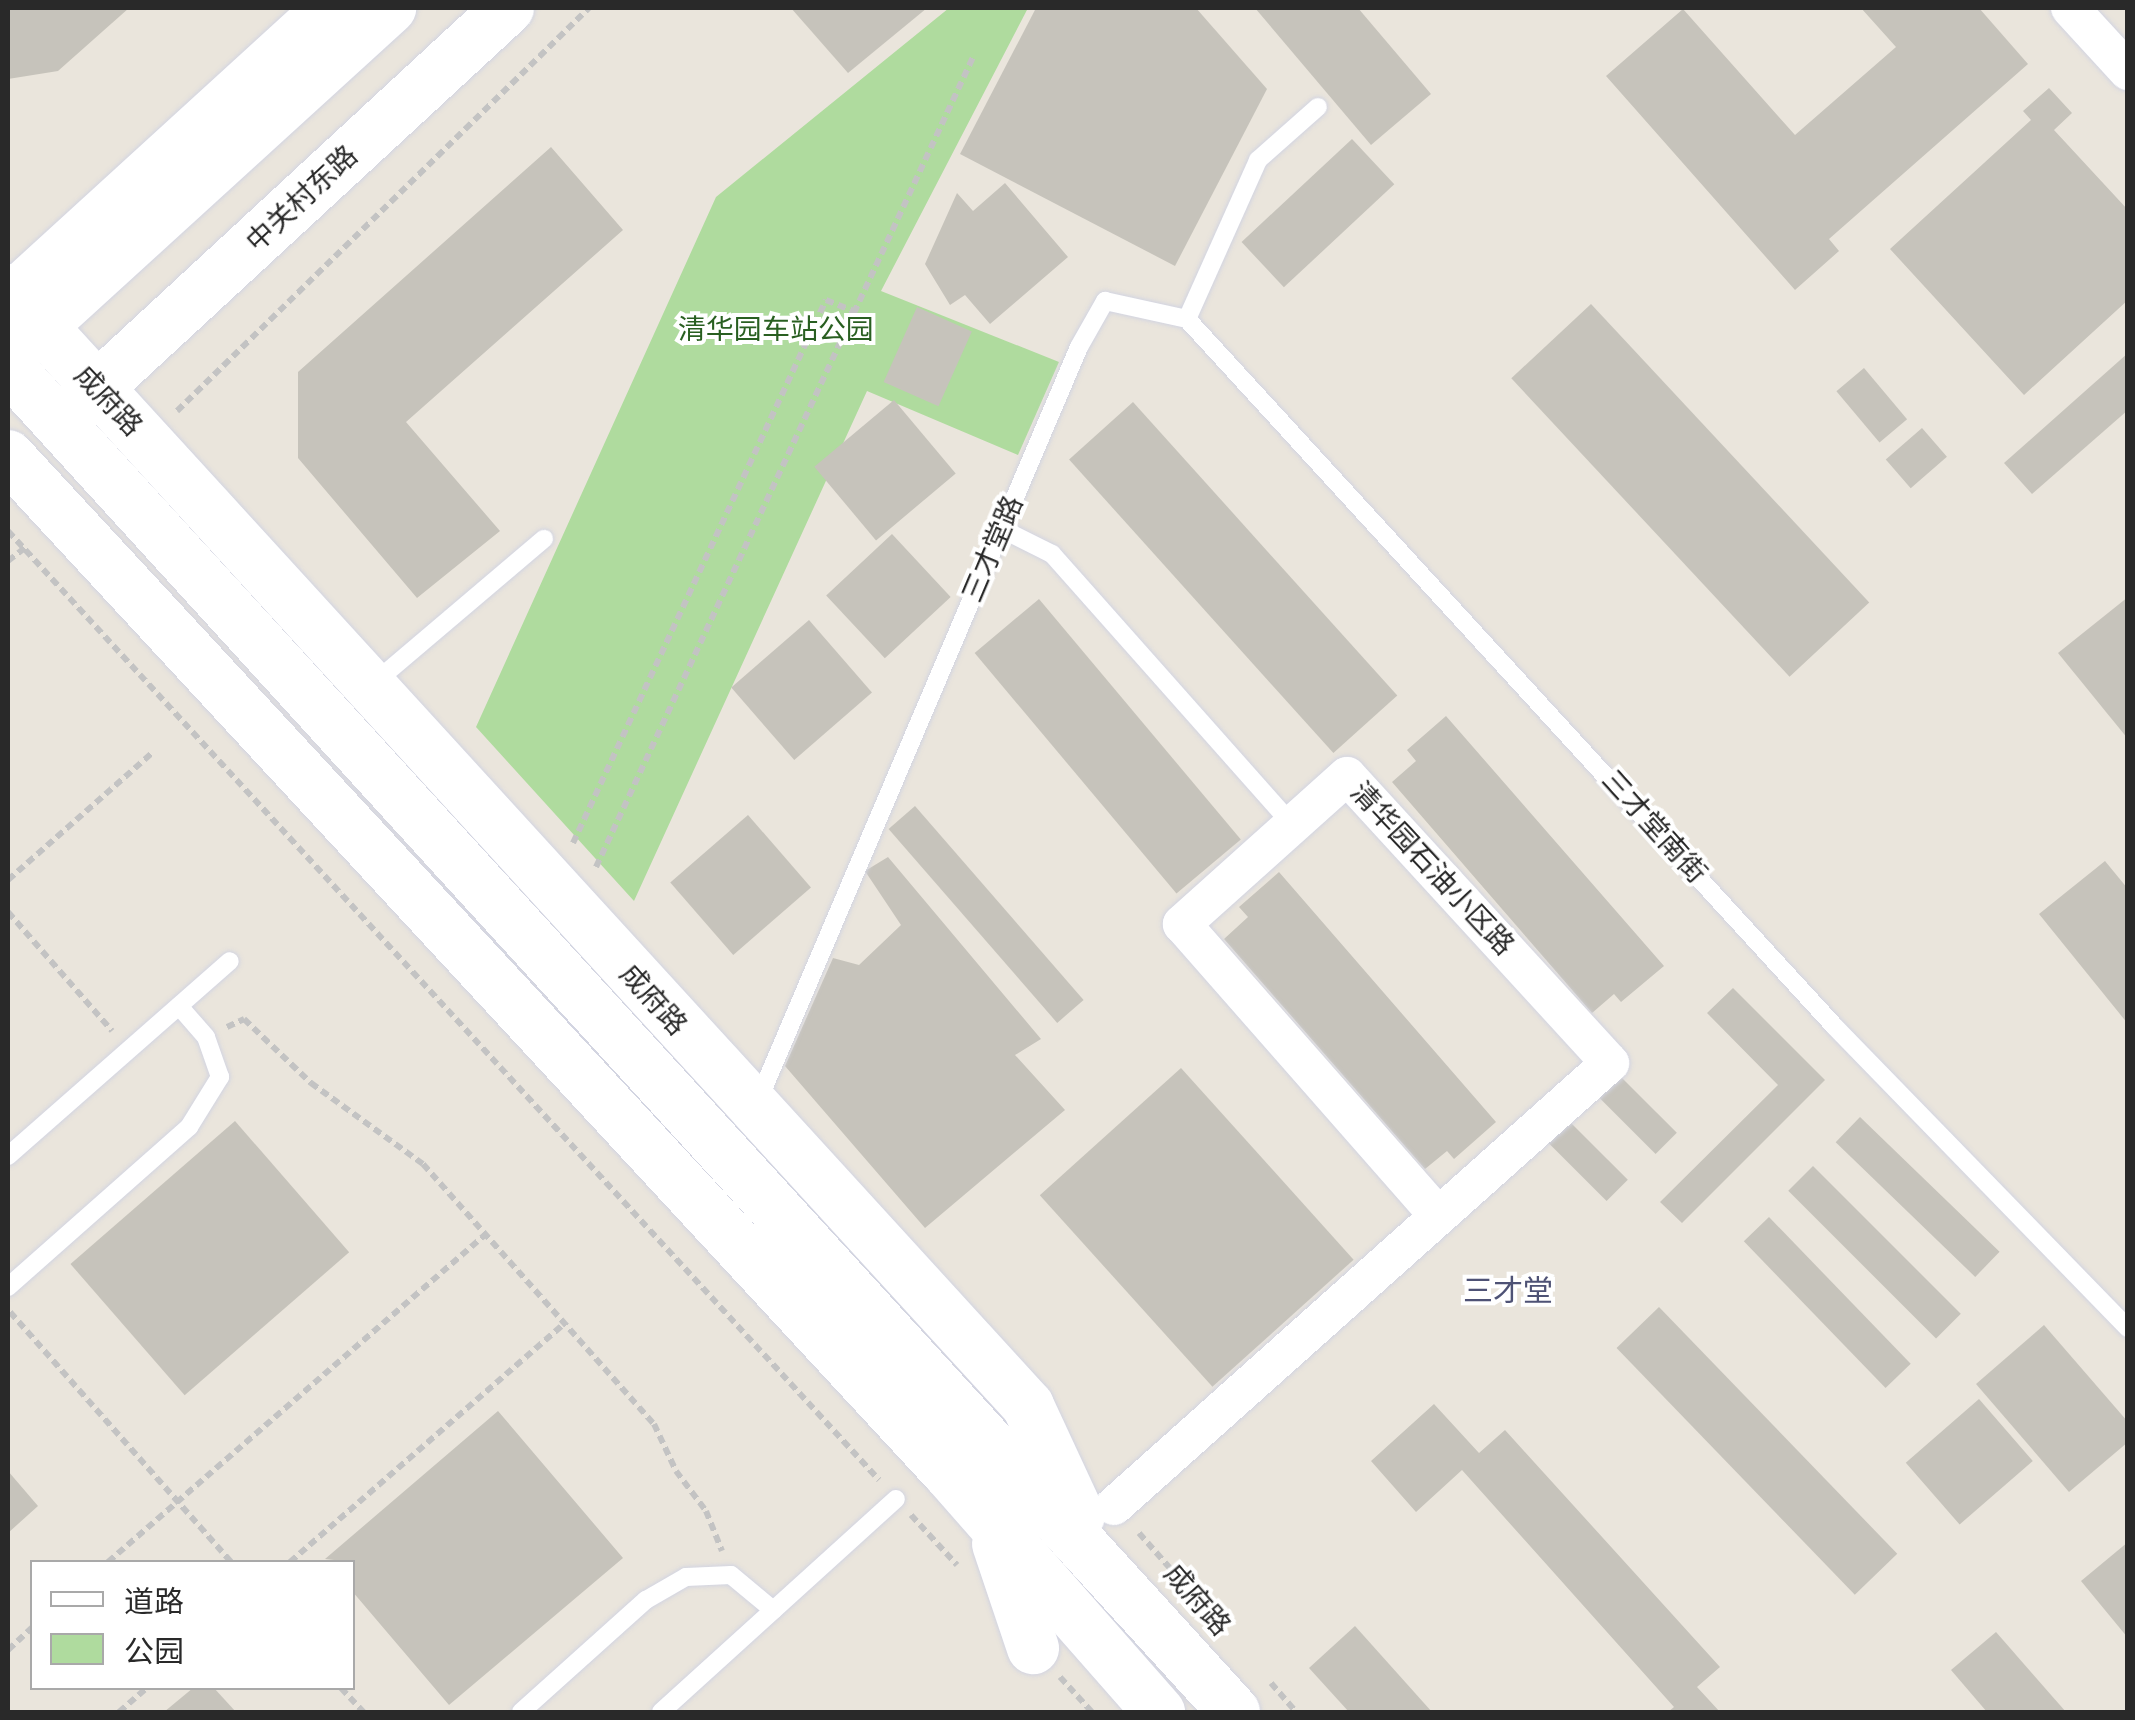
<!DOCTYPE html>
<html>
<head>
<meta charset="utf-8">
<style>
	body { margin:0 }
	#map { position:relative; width:2135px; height:1720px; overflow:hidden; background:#eae5dc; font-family:"DM Sans","Noto Sans SC",sans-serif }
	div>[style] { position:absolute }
	.green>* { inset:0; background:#afdb9e }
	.building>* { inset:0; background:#c6c3bb; transform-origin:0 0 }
	.path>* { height:6px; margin-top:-3px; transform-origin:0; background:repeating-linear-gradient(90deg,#c3c3c3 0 8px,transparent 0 13px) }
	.roads { filter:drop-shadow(0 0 2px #d2d4e1) drop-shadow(0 0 2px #d2d4e1) }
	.lane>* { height:18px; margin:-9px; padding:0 9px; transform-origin:9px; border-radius:9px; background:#fff }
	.street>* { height:38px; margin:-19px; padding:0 19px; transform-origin:19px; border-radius:19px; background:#fff }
	.secondary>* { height:52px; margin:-26px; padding:0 26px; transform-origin:26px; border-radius:26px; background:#fff }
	span { translate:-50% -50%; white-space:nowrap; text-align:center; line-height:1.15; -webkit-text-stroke:8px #fff; paint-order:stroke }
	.street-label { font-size:28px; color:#292929 }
	.park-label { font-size:28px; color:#295f21 }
	.neighbourhood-label { font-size:30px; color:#4e5275 }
	.frame { position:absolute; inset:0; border:10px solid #292929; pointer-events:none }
	.legend { position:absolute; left:30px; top:1560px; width:325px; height:130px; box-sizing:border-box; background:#fff; border:2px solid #a9a9a9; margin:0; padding:12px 18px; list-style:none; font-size:30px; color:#292929 }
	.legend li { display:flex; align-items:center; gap:20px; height:50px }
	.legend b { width:50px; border:2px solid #a9a9a9 }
</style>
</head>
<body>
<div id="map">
	<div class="green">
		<i style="clip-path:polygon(949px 8px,1028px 8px,881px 291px,1059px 362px,1018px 455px,867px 391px,634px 901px,476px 727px,716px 197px)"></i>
	</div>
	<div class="building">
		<i style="clip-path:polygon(8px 8px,129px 8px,58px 71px,8px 79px)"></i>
		<i style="clip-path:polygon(791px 8px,927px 8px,848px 73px)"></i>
		<i style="clip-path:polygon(1036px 8px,1196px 8px,1267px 89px,1175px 266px,960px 154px)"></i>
		<i style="clip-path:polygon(1255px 8px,1358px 8px,1431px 94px,1371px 145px)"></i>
		<i style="clip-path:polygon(1861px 8px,1979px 8px,2028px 64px,1829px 239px,1839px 251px,1795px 290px,1606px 76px,1683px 9px,1795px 135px,1896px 47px)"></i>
		<i style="clip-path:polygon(2049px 88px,2072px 113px,2054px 130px,2128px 210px,2128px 300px,2024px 395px,1890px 249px,2031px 120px,2023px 111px)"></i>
		<i style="left:1352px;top:139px;width:62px;height:151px;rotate:47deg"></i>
		<i style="clip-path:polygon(551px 147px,623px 230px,406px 422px,500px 531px,417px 598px,298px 458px,298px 372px)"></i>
		<i style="clip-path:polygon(1005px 183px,1068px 257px,990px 324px,965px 295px,950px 305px,925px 264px,957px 193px,973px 211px)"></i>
		<i style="left:1591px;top:304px;width:408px;height:109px;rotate:47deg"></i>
		<i style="left:917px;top:307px;width:60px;height:82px;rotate:24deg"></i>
		<i style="clip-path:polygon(2128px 353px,2128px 410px,2032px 494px,2004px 463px)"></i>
		<i style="left:1864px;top:368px;width:67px;height:36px;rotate:50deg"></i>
		<i style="left:894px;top:400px;width:96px;height:104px;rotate:50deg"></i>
		<i style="left:1133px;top:402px;width:395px;height:86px;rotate:48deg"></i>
		<i style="left:1922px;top:428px;width:38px;height:48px;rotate:49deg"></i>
		<i style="left:892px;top:534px;width:86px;height:90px;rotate:47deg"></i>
		<i style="clip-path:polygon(2128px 597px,2128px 739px,2058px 653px)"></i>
		<i style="left:1039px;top:599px;width:314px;height:84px;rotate:50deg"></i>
		<i style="left:809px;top:620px;width:96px;height:103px;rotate:49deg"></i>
		<i style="clip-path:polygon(1446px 716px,1664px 966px,1621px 1002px,1614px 994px,1592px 1013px,1392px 782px,1416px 761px,1407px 750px)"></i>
		<i style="left:915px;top:806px;width:257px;height:35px;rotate:49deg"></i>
		<i style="left:748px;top:815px;width:96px;height:103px;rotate:49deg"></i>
		<i style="clip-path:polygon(888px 857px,1041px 1039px,1015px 1055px,1065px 1110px,925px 1228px,785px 1066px,833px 958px,859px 965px,901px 925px,865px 871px)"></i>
		<i style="clip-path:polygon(2105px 861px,2128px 889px,2128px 1024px,2039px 914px)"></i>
		<i style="clip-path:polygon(1279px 872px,1496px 1122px,1454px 1159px,1447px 1151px,1425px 1169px,1224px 939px,1248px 917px,1239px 907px)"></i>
		<i style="clip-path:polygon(1733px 988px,1825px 1080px,1682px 1223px,1660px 1202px,1778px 1085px,1707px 1013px)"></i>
		<i style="left:1181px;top:1068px;width:258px;height:190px;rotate:48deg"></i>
		<i style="left:1616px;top:1072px;width:86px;height:30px;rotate:45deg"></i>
		<i style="left:1860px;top:1117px;width:194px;height:35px;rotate:44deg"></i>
		<i style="left:1567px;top:1119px;width:86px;height:30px;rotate:45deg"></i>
		<i style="left:235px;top:1121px;width:174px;height:218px;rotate:49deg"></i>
		<i style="left:1813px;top:1166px;width:209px;height:35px;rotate:45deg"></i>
		<i style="left:1769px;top:1217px;width:204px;height:35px;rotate:46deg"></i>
		<i style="left:1659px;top:1307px;width:343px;height:59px;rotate:46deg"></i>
		<i style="clip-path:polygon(2044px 1325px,2128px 1422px,2128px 1442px,2069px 1492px,1976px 1384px)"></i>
		<i style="left:1979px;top:1399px;width:82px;height:97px;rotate:49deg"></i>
		<i style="clip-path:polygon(1434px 1404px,1479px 1453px,1505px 1430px,1720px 1667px,1697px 1687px,1720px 1712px,1668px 1712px,1674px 1707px,1462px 1470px,1416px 1512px,1371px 1461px)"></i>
		<i style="clip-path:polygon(498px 1411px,623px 1558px,449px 1705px,352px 1591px,352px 1562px,325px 1559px)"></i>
		<i style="clip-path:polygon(8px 1471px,38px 1506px,8px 1533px)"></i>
		<i style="clip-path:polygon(2128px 1542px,2128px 1638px,2081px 1581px)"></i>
		<i style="clip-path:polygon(1355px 1626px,1432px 1712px,1349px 1712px,1309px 1668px)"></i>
		<i style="clip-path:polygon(1996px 1632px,2066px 1712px,1987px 1712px,1951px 1670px)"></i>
		<i style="clip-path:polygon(193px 1688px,214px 1688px,236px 1712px,164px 1712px)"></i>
	</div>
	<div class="path">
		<i style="left:177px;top:411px;width:576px;rotate:-44.37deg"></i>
		<i style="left:8px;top:531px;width:1288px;rotate:47.45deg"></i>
		<i style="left:8px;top:561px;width:23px;rotate:-38deg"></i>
		<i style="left:573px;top:843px;width:599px;rotate:-65.02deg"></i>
		<i style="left:826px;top:300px;width:31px;rotate:22deg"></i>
		<i style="left:596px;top:867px;width:896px;rotate:-65.04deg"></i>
		<i style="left:8px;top:880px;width:193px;rotate:-41.4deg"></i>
		<i style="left:8px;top:912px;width:158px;rotate:48.8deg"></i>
		<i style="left:227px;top:1027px;width:19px;rotate:-25deg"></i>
		<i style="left:244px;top:1019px;width:93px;rotate:43.7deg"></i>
		<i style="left:311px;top:1083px;width:138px;rotate:35.9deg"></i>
		<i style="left:423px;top:1164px;width:348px;rotate:48.4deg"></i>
		<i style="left:654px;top:1424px;width:52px;rotate:64.9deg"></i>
		<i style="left:676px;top:1471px;width:50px;rotate:53.1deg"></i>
		<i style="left:706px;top:1511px;width:43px;rotate:68.2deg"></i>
		<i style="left:10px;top:1312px;width:334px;rotate:48.5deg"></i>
		<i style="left:911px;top:1515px;width:68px;rotate:47.4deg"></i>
		<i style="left:1139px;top:1533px;width:77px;rotate:48.7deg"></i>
		<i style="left:108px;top:1562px;width:502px;rotate:-40.96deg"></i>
		<i style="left:290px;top:1562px;width:366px;rotate:-41deg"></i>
		<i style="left:8px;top:1650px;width:33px;rotate:-43deg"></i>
		<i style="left:1060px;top:1677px;width:47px;rotate:47.6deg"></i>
		<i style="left:1271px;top:1683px;width:38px;rotate:49deg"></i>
		<i style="left:341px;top:1688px;width:33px;rotate:47deg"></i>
		<i style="left:119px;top:1712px;width:37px;rotate:-41deg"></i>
	</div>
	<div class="roads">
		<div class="lane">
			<i style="left:1187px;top:319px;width:960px;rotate:47.53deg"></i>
			<i style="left:1835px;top:1027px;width:420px;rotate:45.8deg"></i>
			<i style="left:1002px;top:529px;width:56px;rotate:26.6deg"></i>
			<i style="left:1052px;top:554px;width:363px;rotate:48.4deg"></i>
			<i style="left:374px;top:683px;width:223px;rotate:-40.3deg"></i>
			<i style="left:758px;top:1101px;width:819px;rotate:-66.94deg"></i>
			<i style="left:1079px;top:347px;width:53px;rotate:-60.5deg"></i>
			<i style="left:1105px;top:301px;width:84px;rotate:12.4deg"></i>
			<i style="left:1187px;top:319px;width:174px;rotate:-65.9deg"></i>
			<i style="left:1258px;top:160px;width:80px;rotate:-41.5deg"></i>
			<i style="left:8px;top:1156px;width:295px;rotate:-41.3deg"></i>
			<i style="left:8px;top:1287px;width:242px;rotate:-41.5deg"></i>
			<i style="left:189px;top:1127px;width:59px;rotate:-58.2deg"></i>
			<i style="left:220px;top:1077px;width:42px;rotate:-109.3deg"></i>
			<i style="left:206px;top:1037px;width:41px;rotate:-131.1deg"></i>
			<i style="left:521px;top:1712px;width:168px;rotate:-41.9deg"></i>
			<i style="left:646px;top:1600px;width:46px;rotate:-29.9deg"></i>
			<i style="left:686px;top:1577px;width:45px;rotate:-2.5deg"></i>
			<i style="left:731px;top:1575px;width:55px;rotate:39.8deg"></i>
			<i style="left:661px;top:1712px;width:317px;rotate:-42.2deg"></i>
		</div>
		<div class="street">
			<i style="left:2070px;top:8px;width:86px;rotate:47.4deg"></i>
			<i style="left:1114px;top:1506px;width:665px;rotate:-41.77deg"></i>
			<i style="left:1610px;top:1063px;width:389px;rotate:-132.5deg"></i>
			<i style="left:1347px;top:776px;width:222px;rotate:138.1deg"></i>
			<i style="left:1182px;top:924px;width:386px;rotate:48.7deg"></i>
		</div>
		<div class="secondary">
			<i style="left:8px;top:290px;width:1512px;rotate:47.57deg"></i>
			<i style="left:1028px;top:1406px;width:121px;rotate:65.1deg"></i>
			<i style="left:8px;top:302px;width:436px;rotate:-42.4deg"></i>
			<i style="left:15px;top:350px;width:508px;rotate:-42.36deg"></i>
			<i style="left:8px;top:367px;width:1820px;rotate:47.65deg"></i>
			<i style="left:71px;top:412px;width:595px;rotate:-42.75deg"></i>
			<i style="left:8px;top:456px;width:1384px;rotate:47.23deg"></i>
			<i style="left:948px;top:1472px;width:320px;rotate:48.7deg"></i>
			<i style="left:998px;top:1544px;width:110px;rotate:71.4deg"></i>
		</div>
	</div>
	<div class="street-label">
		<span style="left:302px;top:199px;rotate:-43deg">中关村东路</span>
		<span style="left:108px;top:401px;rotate:47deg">成府路</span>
		<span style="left:993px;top:549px;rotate:-67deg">三才堂路</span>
		<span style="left:1654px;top:827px;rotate:48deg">三才堂南街</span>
		<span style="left:1432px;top:869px;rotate:47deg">清华园石油小区路</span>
		<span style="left:653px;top:1000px;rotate:48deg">成府路</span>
		<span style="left:1197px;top:1600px;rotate:49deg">成府路</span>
	</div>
	<div class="park-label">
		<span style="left:776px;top:330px">清华园车站公园</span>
	</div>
	<div class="neighbourhood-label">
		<span style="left:1508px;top:1291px">三才堂</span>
	</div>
	<div class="frame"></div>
	<ul class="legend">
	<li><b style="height:12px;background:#fff"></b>道路</li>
	<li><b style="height:28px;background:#afdb9e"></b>公园</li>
	</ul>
</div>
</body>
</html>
